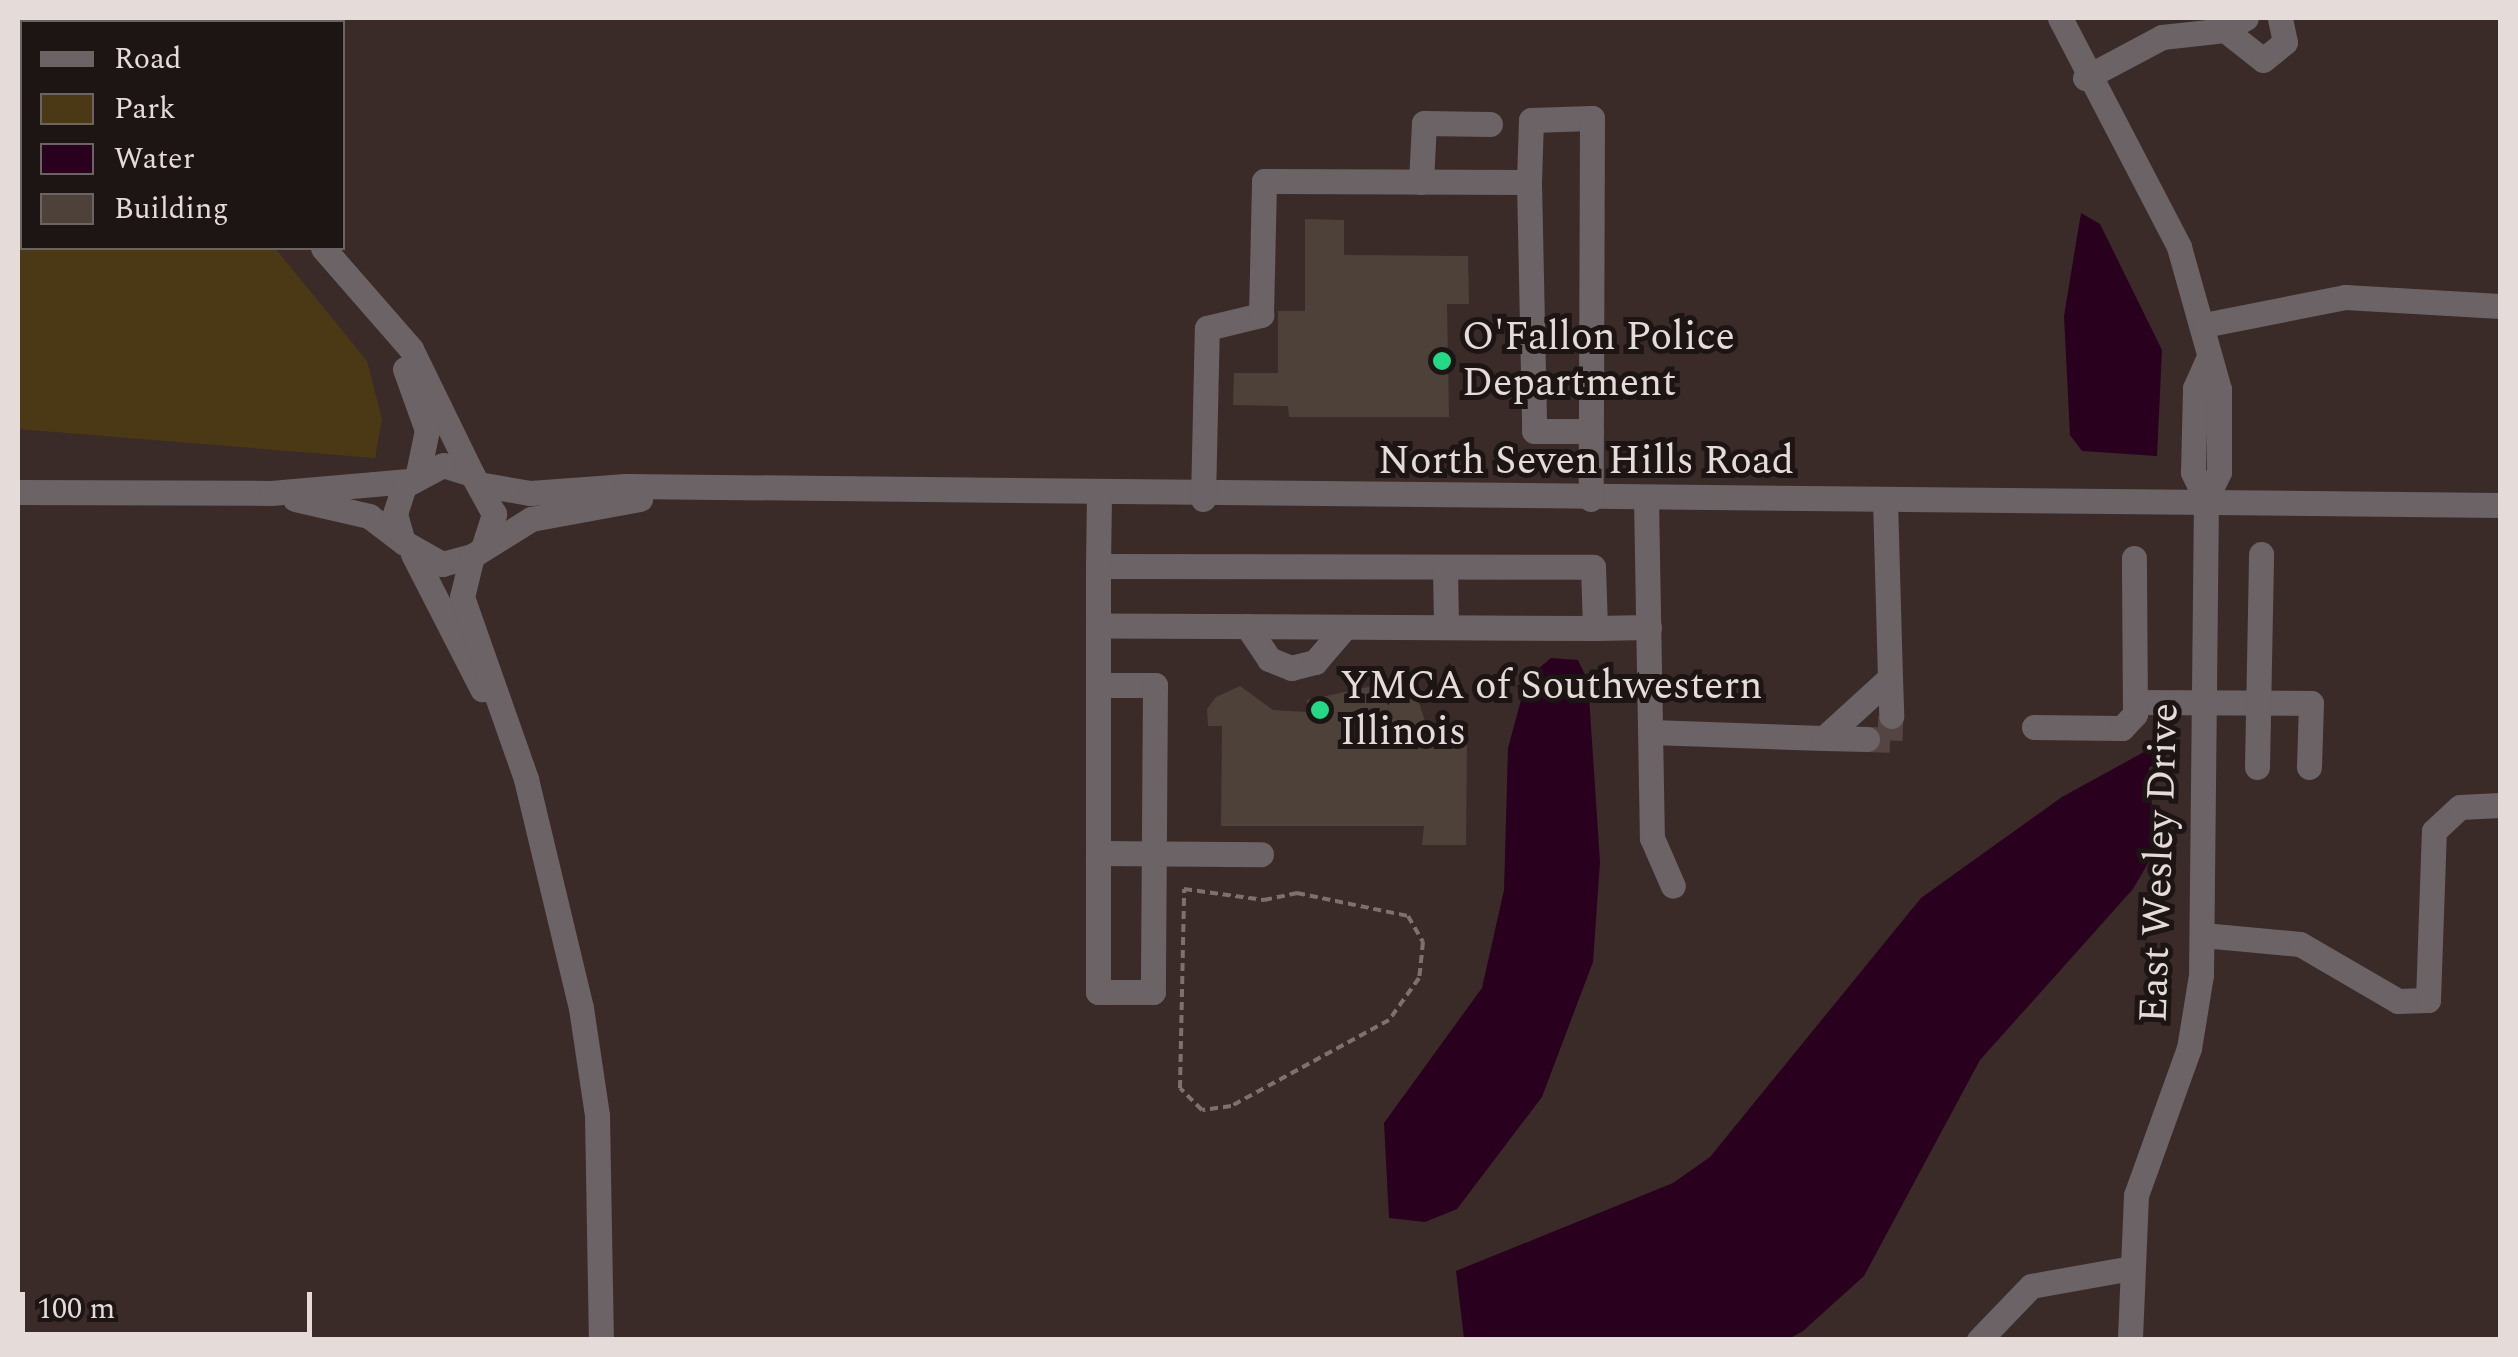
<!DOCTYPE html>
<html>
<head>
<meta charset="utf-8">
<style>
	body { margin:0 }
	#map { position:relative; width:2518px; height:1357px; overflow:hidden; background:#3a2b28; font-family:Spectral,serif }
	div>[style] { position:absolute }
	.green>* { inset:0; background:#4b3915 }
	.water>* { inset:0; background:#29001e }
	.building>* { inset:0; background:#4e4139 }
	.minor-tunnel>* { height:25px; margin-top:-12.5px; transform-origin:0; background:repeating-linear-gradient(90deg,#544543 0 25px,transparent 0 37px) }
	.path>* { height:4px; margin-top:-2px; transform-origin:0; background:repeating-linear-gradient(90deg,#7d706d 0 8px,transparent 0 13px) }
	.minor>* { height:25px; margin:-12.5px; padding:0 12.5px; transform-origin:12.5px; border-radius:12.5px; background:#6b6365 }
	.dots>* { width:28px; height:28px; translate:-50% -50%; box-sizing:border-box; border:5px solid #1c1514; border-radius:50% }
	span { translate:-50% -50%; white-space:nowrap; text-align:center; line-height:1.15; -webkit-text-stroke:10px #1c1514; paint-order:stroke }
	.poi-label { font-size:40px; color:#e5dbd9 }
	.left { translate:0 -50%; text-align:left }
	.street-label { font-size:40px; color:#e5dbd9 }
	.frame { position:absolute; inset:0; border:20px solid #e5dbd9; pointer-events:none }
	.legend { position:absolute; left:20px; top:20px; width:325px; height:230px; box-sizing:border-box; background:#1c1514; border:2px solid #6c6463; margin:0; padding:12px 18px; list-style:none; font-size:30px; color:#e5dbd9 }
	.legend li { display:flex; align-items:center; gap:20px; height:50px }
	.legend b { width:50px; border:2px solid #6c6463 }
	.scale { position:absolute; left:20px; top:1292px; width:292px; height:45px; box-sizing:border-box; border:5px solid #e5dbd9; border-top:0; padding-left:12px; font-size:30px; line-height:35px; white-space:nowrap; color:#e5dbd9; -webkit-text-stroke:8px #1c1514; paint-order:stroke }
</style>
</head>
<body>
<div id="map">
	<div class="green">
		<i style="clip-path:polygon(18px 18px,72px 22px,22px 22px,22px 248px,275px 248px,367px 361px,382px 419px,375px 458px,18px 429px)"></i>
	</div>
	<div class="water">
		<i style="clip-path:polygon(2081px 213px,2100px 224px,2162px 350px,2157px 456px,2082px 451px,2070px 435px,2064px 316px)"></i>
		<i style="clip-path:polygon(1551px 658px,1578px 660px,1588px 681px,1600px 862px,1593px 962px,1542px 1097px,1457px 1209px,1425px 1222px,1389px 1218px,1384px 1123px,1482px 988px,1504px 890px,1508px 748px,1527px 678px)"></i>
		<i style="clip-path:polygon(2164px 741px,2172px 750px,2149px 768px,2155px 851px,2133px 889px,1980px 1060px,1864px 1276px,1803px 1331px,1787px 1340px,1464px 1339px,1456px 1271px,1673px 1183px,1710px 1157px,1921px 898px,2062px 797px)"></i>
	</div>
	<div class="building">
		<i style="clip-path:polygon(1305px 219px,1344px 220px,1344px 255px,1468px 256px,1469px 304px,1447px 304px,1449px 417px,1289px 417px,1288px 406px,1233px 405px,1234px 373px,1278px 373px,1278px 311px,1305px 311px)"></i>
		<i style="clip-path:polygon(1387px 683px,1418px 700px,1429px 733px,1467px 734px,1466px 845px,1422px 845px,1424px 826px,1221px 826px,1222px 726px,1208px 726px,1207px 709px,1216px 697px,1240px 686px,1273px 710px,1307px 712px,1307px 700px)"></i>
	</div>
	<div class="minor-tunnel">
		<i style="left:1867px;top:739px;width:23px;rotate:2deg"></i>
		<i style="left:1890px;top:740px;width:24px;rotate:-88deg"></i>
	</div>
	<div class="path">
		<i style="left:1184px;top:889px;width:81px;rotate:7.8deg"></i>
		<i style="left:1264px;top:900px;width:34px;rotate:-12deg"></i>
		<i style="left:1297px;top:893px;width:113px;rotate:11.7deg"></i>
		<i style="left:1408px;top:916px;width:30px;rotate:60deg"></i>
		<i style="left:1423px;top:942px;width:36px;rotate:96deg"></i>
		<i style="left:1419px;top:978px;width:52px;rotate:125.5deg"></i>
		<i style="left:1389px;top:1020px;width:180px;rotate:151.4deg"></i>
		<i style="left:1231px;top:1106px;width:29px;rotate:172deg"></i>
		<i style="left:1202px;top:1110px;width:31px;rotate:-135deg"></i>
		<i style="left:1180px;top:1088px;width:199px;rotate:-88.8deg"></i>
	</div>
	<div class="minor">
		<i style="left:97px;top:18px;width:6px;rotate:45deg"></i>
		<i style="left:2060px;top:18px;width:258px;rotate:62.5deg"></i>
		<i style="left:2179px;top:247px;width:148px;rotate:74.3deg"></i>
		<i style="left:2219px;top:389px;width:83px;rotate:90deg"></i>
		<i style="left:2219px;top:472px;width:30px;rotate:116deg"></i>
		<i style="left:2206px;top:499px;width:476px;rotate:90.6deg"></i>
		<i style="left:2201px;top:975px;width:74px;rotate:99.3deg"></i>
		<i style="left:2189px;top:1048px;width:156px;rotate:109.8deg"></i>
		<i style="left:2136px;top:1195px;width:145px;rotate:92.4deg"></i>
		<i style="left:2225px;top:30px;width:48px;rotate:38.3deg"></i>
		<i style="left:2263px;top:60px;width:28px;rotate:-39deg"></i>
		<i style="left:2285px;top:42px;width:25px;rotate:-102deg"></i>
		<i style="left:2085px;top:78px;width:87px;rotate:-28deg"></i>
		<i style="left:2162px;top:37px;width:63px;rotate:-6.3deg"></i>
		<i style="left:2225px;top:30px;width:24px;rotate:-30deg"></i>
		<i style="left:1421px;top:182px;width:59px;rotate:-87.1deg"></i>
		<i style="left:1424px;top:123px;width:66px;rotate:0.9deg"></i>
		<i style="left:1529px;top:182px;width:249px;rotate:88.8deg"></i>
		<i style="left:1534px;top:431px;width:57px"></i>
		<i style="left:323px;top:248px;width:134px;rotate:48.9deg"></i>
		<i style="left:411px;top:349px;width:139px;rotate:64deg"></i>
		<i style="left:2204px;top:325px;width:144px;rotate:-11.2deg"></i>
		<i style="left:2345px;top:297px;width:155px;rotate:3.3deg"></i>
		<i style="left:405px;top:369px;width:65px;rotate:70.2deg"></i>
		<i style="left:427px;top:430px;width:44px;rotate:101.8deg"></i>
		<i style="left:484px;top:485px;width:47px;rotate:9.9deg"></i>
		<i style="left:530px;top:493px;width:96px;rotate:-4.2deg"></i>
		<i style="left:626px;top:486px;width:1874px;rotate:0.58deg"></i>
		<i style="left:18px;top:492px;width:253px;rotate:0.2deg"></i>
		<i style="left:271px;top:493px;width:138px;rotate:-5deg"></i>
		<i style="left:295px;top:499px;width:76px;rotate:12.9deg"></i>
		<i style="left:369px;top:516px;width:43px;rotate:37.4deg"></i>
		<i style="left:1203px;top:499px;width:171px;rotate:-88.7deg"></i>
		<i style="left:1207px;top:328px;width:56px;rotate:-13.5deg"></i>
		<i style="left:1261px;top:315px;width:134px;rotate:-88.7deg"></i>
		<i style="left:1264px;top:181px;width:265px;rotate:0.2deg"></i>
		<i style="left:1529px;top:182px;width:62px;rotate:-88.2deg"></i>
		<i style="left:1531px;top:120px;width:61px;rotate:-1.9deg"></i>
		<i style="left:1592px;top:118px;width:381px;rotate:90.2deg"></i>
		<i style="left:1646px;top:499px;width:339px;rotate:89deg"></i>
		<i style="left:1652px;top:838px;width:52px;rotate:66.4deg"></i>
		<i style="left:2206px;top:499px;width:30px;rotate:-116deg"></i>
		<i style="left:2193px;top:472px;width:84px;rotate:-88.6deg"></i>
		<i style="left:2195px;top:388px;width:32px;rotate:-66deg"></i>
		<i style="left:484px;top:545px;width:33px;rotate:-72deg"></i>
		<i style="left:494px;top:514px;width:46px;rotate:-118.8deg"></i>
		<i style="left:472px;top:474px;width:30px;rotate:-163deg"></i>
		<i style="left:443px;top:465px;width:44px;rotate:151.7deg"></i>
		<i style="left:404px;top:486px;width:29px;rotate:108deg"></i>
		<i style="left:395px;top:514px;width:29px;rotate:74deg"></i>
		<i style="left:403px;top:542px;width:45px;rotate:29.4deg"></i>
		<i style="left:442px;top:564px;width:31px;rotate:-15deg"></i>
		<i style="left:472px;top:556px;width:70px;rotate:-32.1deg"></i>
		<i style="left:531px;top:519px;width:111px;rotate:-10.4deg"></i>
		<i style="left:413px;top:554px;width:152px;rotate:62.9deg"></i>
		<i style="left:472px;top:556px;width:42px;rotate:103.7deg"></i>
		<i style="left:462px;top:597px;width:193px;rotate:70.6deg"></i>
		<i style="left:526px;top:779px;width:236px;rotate:76.5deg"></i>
		<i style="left:581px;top:1008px;width:108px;rotate:81.5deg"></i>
		<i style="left:597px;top:1115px;width:225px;rotate:89deg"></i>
		<i style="left:1098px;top:566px;width:495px;rotate:0.1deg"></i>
		<i style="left:1593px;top:567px;width:61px;rotate:88.1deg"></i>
		<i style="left:1595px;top:628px;width:497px;rotate:-179.7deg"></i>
		<i style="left:1098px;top:625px;width:59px;rotate:-90deg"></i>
		<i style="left:1098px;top:566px;width:70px;rotate:-89.2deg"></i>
		<i style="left:1445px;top:567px;width:60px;rotate:89deg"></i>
		<i style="left:1247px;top:626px;width:40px;rotate:56deg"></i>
		<i style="left:1269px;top:659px;width:24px;rotate:22deg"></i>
		<i style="left:1291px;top:668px;width:25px;rotate:-14deg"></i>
		<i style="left:1315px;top:662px;width:46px;rotate:-49.4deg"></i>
		<i style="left:1595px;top:628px;width:54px;rotate:-1.1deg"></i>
		<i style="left:1890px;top:678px;width:38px;rotate:88deg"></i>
		<i style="left:1098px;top:685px;width:57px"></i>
		<i style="left:1155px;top:685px;width:307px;rotate:90.4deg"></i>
		<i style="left:1153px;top:992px;width:55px;rotate:180deg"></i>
		<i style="left:1098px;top:992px;width:367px;rotate:-90deg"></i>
		<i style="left:2135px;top:702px;width:176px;rotate:0.3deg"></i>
		<i style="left:2311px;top:703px;width:64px;rotate:91.8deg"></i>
		<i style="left:2034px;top:727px;width:88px;rotate:0.7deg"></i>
		<i style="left:2122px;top:728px;width:19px;rotate:-47deg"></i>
		<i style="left:2135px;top:714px;width:156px;rotate:-90.4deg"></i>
		<i style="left:1651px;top:732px;width:173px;rotate:2deg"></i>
		<i style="left:1824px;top:738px;width:89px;rotate:-42.3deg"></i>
		<i style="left:1890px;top:678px;width:179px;rotate:-91.6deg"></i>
		<i style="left:1824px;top:738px;width:43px;rotate:1.3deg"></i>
		<i style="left:2257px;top:767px;width:213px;rotate:-88.9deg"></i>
		<i style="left:1098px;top:853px;width:163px;rotate:0.4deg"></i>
		<i style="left:2203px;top:935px;width:97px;rotate:5.3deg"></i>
		<i style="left:2300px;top:944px;width:113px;rotate:30.2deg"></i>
		<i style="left:2398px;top:1001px;width:30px;rotate:-2deg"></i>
		<i style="left:2428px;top:1000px;width:169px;rotate:-88deg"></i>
		<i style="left:2434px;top:831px;width:35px;rotate:-43deg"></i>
		<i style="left:2460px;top:807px;width:40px;rotate:-2.9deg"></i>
		<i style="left:1979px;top:1340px;width:75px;rotate:-46.1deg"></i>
		<i style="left:2031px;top:1286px;width:102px;rotate:-10.2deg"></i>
	</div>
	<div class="dots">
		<i style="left:1442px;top:361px;background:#25d886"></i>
		<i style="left:1320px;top:710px;background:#25d886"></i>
	</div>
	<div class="poi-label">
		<span class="left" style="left:1462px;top:361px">O'Fallon Police<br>Department</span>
		<span class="left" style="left:1340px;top:710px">YMCA of Southwestern<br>Illinois</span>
	</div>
	<div class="street-label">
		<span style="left:1586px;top:462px">North Seven Hills Road</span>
		<span style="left:2160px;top:863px;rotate:-88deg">East Wesley Drive</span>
	</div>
	<div class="frame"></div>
	<ul class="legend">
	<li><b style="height:12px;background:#6b6365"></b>Road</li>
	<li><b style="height:28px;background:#4b3915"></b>Park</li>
	<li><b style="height:28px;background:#29001e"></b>Water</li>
	<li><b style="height:28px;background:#4e4139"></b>Building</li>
	</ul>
	<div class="scale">100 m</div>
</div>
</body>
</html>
